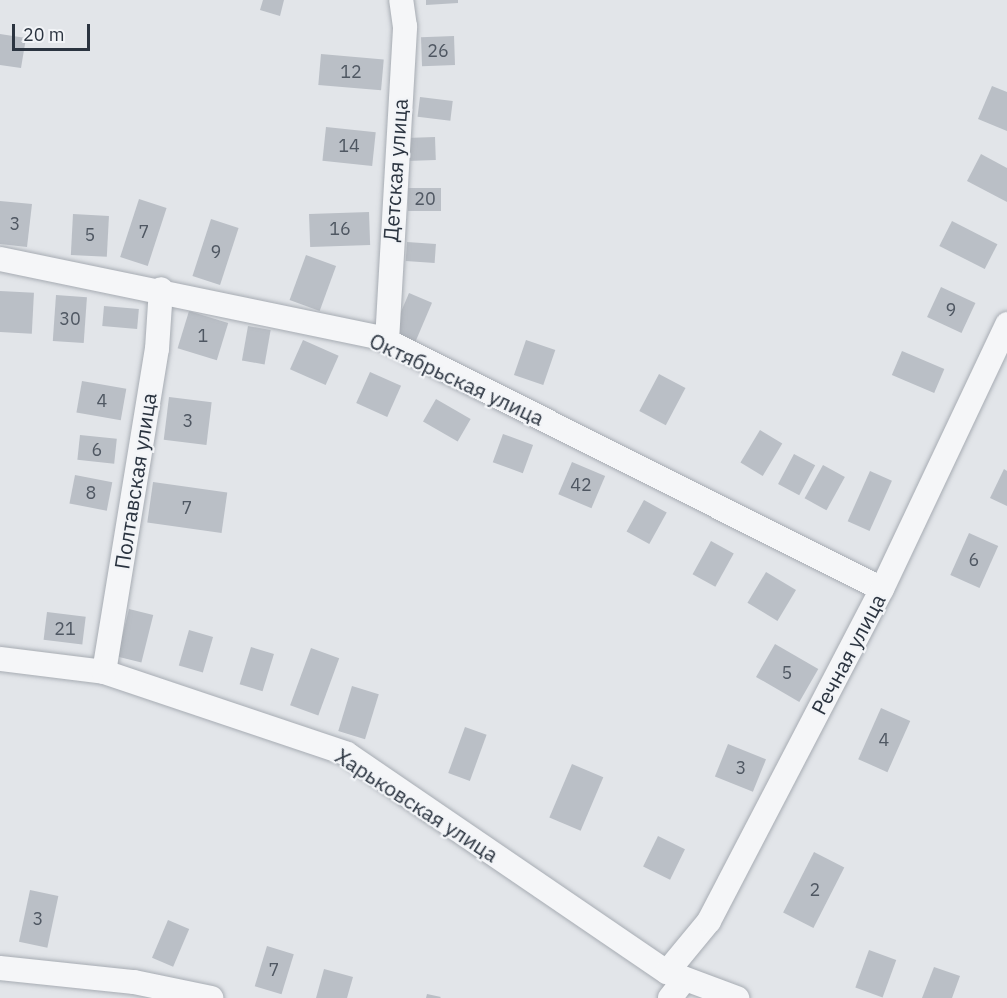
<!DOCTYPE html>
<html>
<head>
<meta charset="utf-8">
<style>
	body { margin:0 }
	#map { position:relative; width:1007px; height:998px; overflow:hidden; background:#e2e5e9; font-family:"IBM Plex Sans",sans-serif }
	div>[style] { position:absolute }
	.building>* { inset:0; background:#babfc6; transform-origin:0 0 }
	.roads { filter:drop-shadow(0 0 2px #a7acb3) drop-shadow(0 0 2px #a7acb3) }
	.street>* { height:24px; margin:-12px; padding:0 12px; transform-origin:12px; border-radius:12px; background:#f5f6f8 }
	span { translate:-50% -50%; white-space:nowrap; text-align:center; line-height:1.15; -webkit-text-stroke:4.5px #f2f4f7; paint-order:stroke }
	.number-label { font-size:18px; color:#4f5762 }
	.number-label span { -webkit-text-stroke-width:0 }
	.street-label { font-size:21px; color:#2b3440 }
	.scale { position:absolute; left:12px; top:24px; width:78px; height:27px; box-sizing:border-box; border:3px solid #2b3440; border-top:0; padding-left:8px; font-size:18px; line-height:21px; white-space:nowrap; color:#2b3440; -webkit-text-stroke:4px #f2f4f7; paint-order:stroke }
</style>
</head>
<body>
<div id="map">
	<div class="building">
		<i style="clip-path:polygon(263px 0,284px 0,280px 16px,260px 10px)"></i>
		<i style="clip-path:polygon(426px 0,458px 0,458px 3px,426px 5px)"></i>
		<i style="clip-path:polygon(0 34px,26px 38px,21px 68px,0 65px)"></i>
		<i style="left:454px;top:36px;width:29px;height:33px;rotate:88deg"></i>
		<i style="left:321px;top:54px;width:63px;height:31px;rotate:5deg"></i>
		<i style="clip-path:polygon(992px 86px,1007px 92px,1007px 131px,978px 119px)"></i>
		<i style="left:420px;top:97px;width:33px;height:20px;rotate:7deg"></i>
		<i style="left:326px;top:127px;width:50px;height:34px;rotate:6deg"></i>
		<i style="left:435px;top:137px;width:23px;height:29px;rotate:88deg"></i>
		<i style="clip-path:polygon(981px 154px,1007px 168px,1007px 202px,967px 181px)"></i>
		<i style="left:408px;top:188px;width:33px;height:23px"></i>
		<i style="left:139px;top:199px;width:29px;height:61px;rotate:18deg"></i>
		<i style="clip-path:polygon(0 201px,32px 204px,27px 247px,0 244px)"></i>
		<i style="left:369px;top:212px;width:33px;height:60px;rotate:88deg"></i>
		<i style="left:73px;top:214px;width:36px;height:41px;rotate:3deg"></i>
		<i style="left:211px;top:219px;width:29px;height:60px;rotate:18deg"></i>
		<i style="left:952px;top:221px;width:51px;height:28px;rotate:27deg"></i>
		<i style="left:407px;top:242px;width:29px;height:19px;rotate:4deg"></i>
		<i style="left:306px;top:255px;width:32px;height:48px;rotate:20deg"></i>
		<i style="left:941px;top:287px;width:38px;height:33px;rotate:25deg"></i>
		<i style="left:0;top:291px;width:34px;height:41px;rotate:3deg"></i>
		<i style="left:409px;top:293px;width:25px;height:43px;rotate:23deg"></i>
		<i style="left:56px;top:295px;width:31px;height:46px;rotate:4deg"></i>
		<i style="left:104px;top:306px;width:35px;height:20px;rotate:5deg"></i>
		<i style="left:189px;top:311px;width:41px;height:39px;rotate:17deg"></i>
		<i style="left:248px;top:326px;width:23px;height:35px;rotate:10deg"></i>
		<i style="left:303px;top:340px;width:39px;height:32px;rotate:24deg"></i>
		<i style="left:526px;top:340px;width:31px;height:37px;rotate:19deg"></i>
		<i style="left:902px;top:351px;width:46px;height:26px;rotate:23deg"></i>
		<i style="left:370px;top:372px;width:34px;height:34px;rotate:24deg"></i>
		<i style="left:659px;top:374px;width:30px;height:42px;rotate:28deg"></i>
		<i style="left:82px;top:381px;width:45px;height:32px;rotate:10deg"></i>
		<i style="left:169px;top:397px;width:43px;height:43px;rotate:7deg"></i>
		<i style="left:436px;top:399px;width:40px;height:26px;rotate:30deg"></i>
		<i style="left:760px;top:430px;width:26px;height:38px;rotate:31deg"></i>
		<i style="left:503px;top:434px;width:32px;height:30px;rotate:20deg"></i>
		<i style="left:80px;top:435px;width:37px;height:25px;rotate:6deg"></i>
		<i style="left:794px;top:454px;width:24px;height:34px;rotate:28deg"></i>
		<i style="left:572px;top:462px;width:36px;height:35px;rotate:23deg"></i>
		<i style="left:823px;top:465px;width:25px;height:38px;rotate:29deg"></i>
		<i style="clip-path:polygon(1004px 469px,1007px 471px,1007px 506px,990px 498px)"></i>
		<i style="left:870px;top:471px;width:24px;height:55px;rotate:24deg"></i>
		<i style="left:75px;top:475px;width:38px;height:29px;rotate:11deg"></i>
		<i style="left:153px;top:482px;width:75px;height:41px;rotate:8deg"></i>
		<i style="left:644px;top:500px;width:26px;height:36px;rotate:29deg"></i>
		<i style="left:969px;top:533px;width:32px;height:46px;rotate:24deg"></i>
		<i style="left:711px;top:541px;width:26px;height:38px;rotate:29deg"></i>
		<i style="left:766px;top:572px;width:35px;height:36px;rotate:31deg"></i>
		<i style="left:129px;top:609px;width:25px;height:49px;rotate:14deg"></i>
		<i style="left:47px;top:612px;width:39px;height:28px;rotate:7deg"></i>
		<i style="left:189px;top:630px;width:25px;height:37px;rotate:16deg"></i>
		<i style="left:775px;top:644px;width:50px;height:38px;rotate:30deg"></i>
		<i style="left:251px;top:647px;width:24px;height:39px;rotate:17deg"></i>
		<i style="left:311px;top:648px;width:30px;height:61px;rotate:20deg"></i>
		<i style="left:352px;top:686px;width:28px;height:47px;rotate:17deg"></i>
		<i style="left:881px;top:708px;width:32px;height:56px;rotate:24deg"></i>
		<i style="left:465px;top:727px;width:23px;height:49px;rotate:20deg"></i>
		<i style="left:728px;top:744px;width:41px;height:35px;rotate:22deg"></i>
		<i style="left:572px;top:764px;width:34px;height:58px;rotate:23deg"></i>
		<i style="left:658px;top:836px;width:30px;height:34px;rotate:26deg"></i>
		<i style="left:814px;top:852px;width:34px;height:68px;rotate:27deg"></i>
		<i style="left:30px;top:890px;width:29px;height:53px;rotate:12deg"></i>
		<i style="left:168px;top:920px;width:23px;height:41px;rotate:23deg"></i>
		<i style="left:267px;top:946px;width:28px;height:42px;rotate:17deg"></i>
		<i style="left:869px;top:950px;width:29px;height:40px;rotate:20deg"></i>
		<i style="clip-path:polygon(934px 967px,960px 976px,952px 998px,922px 998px)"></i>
		<i style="clip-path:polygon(324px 969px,353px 977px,347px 998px,316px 998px)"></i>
		<i style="clip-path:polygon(427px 994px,441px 997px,440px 998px,426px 998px)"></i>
	</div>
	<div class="roads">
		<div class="street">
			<i style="left:0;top:259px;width:389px;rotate:11.7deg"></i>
			<i style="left:381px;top:338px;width:560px;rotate:26.61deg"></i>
			<i style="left:387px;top:341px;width:315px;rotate:-86.7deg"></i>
			<i style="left:405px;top:27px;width:27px;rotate:-98deg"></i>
			<i style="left:0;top:659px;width:105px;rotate:7.1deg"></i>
			<i style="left:104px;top:672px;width:256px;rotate:18.6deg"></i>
			<i style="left:347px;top:754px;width:387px;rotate:34.3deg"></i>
			<i style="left:667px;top:972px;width:75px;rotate:20.4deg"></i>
			<i style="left:104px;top:672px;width:327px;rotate:-80.7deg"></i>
			<i style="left:157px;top:349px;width:60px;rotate:-86.2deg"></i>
			<i style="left:0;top:968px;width:135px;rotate:6deg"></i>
			<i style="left:134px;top:982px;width:79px;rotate:11.7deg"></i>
			<i style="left:667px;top:972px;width:66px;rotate:-50.5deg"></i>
			<i style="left:709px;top:921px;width:374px;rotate:-62.5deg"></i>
			<i style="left:882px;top:589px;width:293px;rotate:-64.7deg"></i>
			<i style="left:670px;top:998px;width:24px;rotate:-52deg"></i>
		</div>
	</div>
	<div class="number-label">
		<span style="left:438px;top:51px">26</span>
		<span style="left:351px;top:72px">12</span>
		<span style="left:349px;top:146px">14</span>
		<span style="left:425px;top:199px">20</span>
		<span style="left:15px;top:224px">3</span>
		<span style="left:340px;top:229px">16</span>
		<span style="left:144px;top:232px">7</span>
		<span style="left:90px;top:235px">5</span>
		<span style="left:216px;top:252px">9</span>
		<span style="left:951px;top:310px">9</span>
		<span style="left:70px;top:319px">30</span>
		<span style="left:203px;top:336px">1</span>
		<span style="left:102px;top:401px">4</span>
		<span style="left:188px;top:421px">3</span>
		<span style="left:97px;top:450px">6</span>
		<span style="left:581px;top:485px">42</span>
		<span style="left:91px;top:493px">8</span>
		<span style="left:187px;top:508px">7</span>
		<span style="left:974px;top:560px">6</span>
		<span style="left:65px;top:629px">21</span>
		<span style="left:787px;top:673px">5</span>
		<span style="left:884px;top:740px">4</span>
		<span style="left:741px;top:768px">3</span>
		<span style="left:815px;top:890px">2</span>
		<span style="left:38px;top:919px">3</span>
		<span style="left:274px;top:970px">7</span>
	</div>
	<div class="street-label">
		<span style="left:395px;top:170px;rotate:-86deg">Детская улица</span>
		<span style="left:457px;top:379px;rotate:25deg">Октябрьская улица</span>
		<span style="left:135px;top:481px;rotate:-81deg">Полтавская улица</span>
		<span style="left:848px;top:654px;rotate:-62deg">Речная улица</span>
		<span style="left:417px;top:805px;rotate:33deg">Харьковская улица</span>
	</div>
	<div class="scale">20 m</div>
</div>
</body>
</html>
